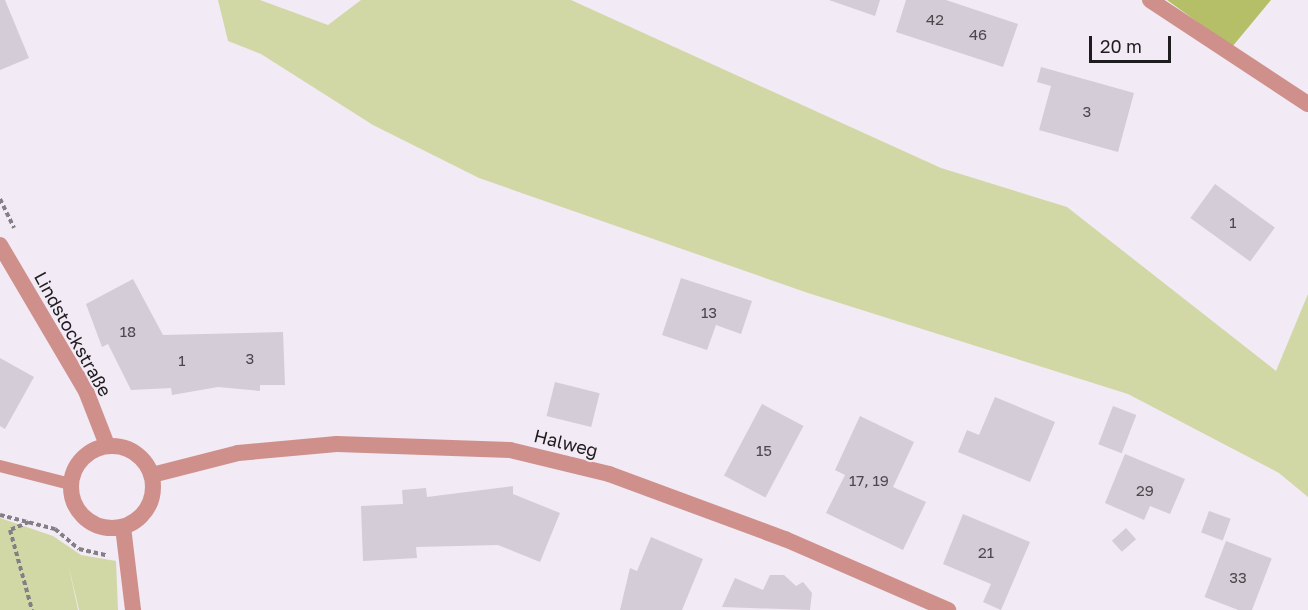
<!DOCTYPE html>
<html>
<head>
<meta charset="utf-8">
<style>
	body { margin:0 }
	#map { position:relative; width:1308px; height:610px; overflow:hidden; background:#f2eaf4; font-family:"Golos Text",sans-serif }
	div>[style] { position:absolute }
	.green>* { inset:0; background:#d1d8a5 }
	.forest>* { inset:0; background:#b5bf68 }
	.building>* { inset:0; background:#d4ccd6; transform-origin:0 0 }
	.path>* { height:4px; margin-top:-2px; transform-origin:0; background:repeating-linear-gradient(90deg,#847f85 0 4.5px,transparent 0 7.5px) }
	.service>* { height:12px; margin:-6px; padding:0 6px; transform-origin:6px; border-radius:6px; background:#cf908c }
	.minor>* { height:16px; margin:-8px; padding:0 8px; transform-origin:8px; border-radius:8px; background:#cf908c }
	.minor>.ring { margin:-8px; padding:0; box-sizing:content-box; background:none; border:16px solid #cf908c; border-radius:50% }
	.tertiary>* { height:16px; margin:-8px; padding:0 8px; transform-origin:8px; border-radius:8px; background:#cf908c }
	span { translate:-50% -50%; white-space:nowrap; text-align:center; line-height:1.15; -webkit-text-stroke:4.5px #f2eaf4; paint-order:stroke }
	.number-label { font-size:15px; color:#4c484d }
	.number-label span { -webkit-text-stroke-width:0 }
	.street-label { font-size:18px; color:#1f1c1f }
	.scale { position:absolute; left:1089px; top:36px; width:82px; height:27px; box-sizing:border-box; border:3px solid #1f1c1f; border-top:0; padding-left:8px; font-size:18px; line-height:21px; white-space:nowrap; color:#1f1c1f; -webkit-text-stroke:4px #f2eaf4; paint-order:stroke }
</style>
</head>
<body>
<div id="map">
	<div class="green">
		<i style="clip-path:polygon(218px 0,260px 0,328px 25px,361px 0,571px 0,941px 168px,1067px 207px,1276px 371px,1308px 294px,1308px 497px,1279px 473px,1128px 394px,808px 293px,479px 178px,373px 125px,261px 54px,228px 41px)"></i>
		<i style="clip-path:polygon(0 518px,53px 536px,81px 555px,116px 561px,118px 610px,79px 610px,68px 563px,78px 610px,0 610px)"></i>
	</div>
	<div class="forest">
		<i style="clip-path:polygon(1167px 0,1271px 0,1232px 47px)"></i>
	</div>
	<div class="building">
		<i style="clip-path:polygon(0 0,5px 0,29px 58px,0 70px)"></i>
		<i style="clip-path:polygon(829px 0,880px 0,875px 16px)"></i>
		<i style="clip-path:polygon(906px 0,946px 0,1018px 24px,1003px 67px,896px 32px)"></i>
		<i style="clip-path:polygon(1041px 67px,1134px 93px,1118px 152px,1039px 130px,1051px 86px,1037px 82px)"></i>
		<i style="left:1215px;top:184px;width:74px;height:42px;rotate:36deg"></i>
		<i style="clip-path:polygon(681px 278px,752px 301px,741px 334px,716px 325px,707px 350px,662px 335px)"></i>
		<i style="clip-path:polygon(133px 279px,163px 335px,283px 332px,285px 385px,260px 385px,260px 391px,218px 387px,172px 395px,171px 388px,131px 390px,108px 344px,102px 347px,86px 304px)"></i>
		<i style="clip-path:polygon(0 358px,34px 377px,5px 429px,0 426px)"></i>
		<i style="left:555px;top:382px;width:46px;height:35px;rotate:14deg"></i>
		<i style="clip-path:polygon(995px 397px,1055px 422px,1030px 482px,958px 452px,967px 430px,979px 435px)"></i>
		<i style="left:762px;top:404px;width:47px;height:81px;rotate:28deg"></i>
		<i style="left:1113px;top:406px;width:25px;height:41px;rotate:21deg"></i>
		<i style="clip-path:polygon(860px 416px,914px 442px,893px 487px,926px 502px,903px 550px,826px 513px,845px 475px,835px 470px)"></i>
		<i style="clip-path:polygon(1125px 454px,1185px 479px,1170px 514px,1150px 506px,1144px 520px,1105px 503px)"></i>
		<i style="clip-path:polygon(513px 486px,513px 494px,560px 513px,540px 562px,498px 545px,416px 547px,417px 558px,363px 561px,361px 506px,403px 504px,402px 490px,426px 488px,427px 497px)"></i>
		<i style="left:1209px;top:511px;width:23px;height:23px;rotate:20deg"></i>
		<i style="clip-path:polygon(963px 514px,1030px 542px,1001px 610px,983px 602px,991px 584px,943px 564px)"></i>
		<i style="left:1126px;top:528px;width:15px;height:19px;rotate:48deg"></i>
		<i style="clip-path:polygon(651px 537px,703px 559px,682px 610px,620px 610px,630px 568px,637px 571px)"></i>
		<i style="left:1226px;top:541px;width:49px;height:60px;rotate:21deg"></i>
		<i style="clip-path:polygon(770px 575px,784px 575px,796px 586px,803px 582px,812px 593px,810px 610px,722px 607px,735px 578px,763px 590px)"></i>
	</div>
	<div class="path">
		<i style="left:0;top:199px;width:32px;rotate:64deg"></i>
		<i style="left:0;top:515px;width:57px;rotate:14.3deg"></i>
		<i style="left:55px;top:529px;width:31px;rotate:40deg"></i>
		<i style="left:79px;top:549px;width:28px;rotate:13deg"></i>
		<i style="left:29px;top:522px;width:21px;rotate:157deg"></i>
		<i style="left:10px;top:530px;width:83px;rotate:74.6deg"></i>
	</div>
	<div class="service">
		<i style="left:0;top:466px;width:72px;rotate:14.4deg"></i>
	</div>
	<div class="minor">
		<i style="left:0;top:245px;width:169px;rotate:59.5deg"></i>
		<i style="left:86px;top:391px;width:58px;rotate:68.7deg"></i>
		<i class="ring" style="left:71px;top:446px;width:66px;height:66px"></i>
		<i style="left:152px;top:475px;width:89px;rotate:-14.3deg"></i>
		<i style="left:238px;top:453px;width:99px;rotate:-5.2deg"></i>
		<i style="left:337px;top:444px;width:173px;rotate:2deg"></i>
		<i style="left:510px;top:450px;width:102px;rotate:13.6deg"></i>
		<i style="left:609px;top:474px;width:188px;rotate:20.3deg"></i>
		<i style="left:785px;top:539px;width:178px;rotate:23.5deg"></i>
		<i style="left:123px;top:527px;width:84px;rotate:83.1deg"></i>
	</div>
	<div class="tertiary">
		<i style="left:1150px;top:0;width:189px;rotate:33.4deg"></i>
	</div>
	<div class="number-label">
		<span style="left:935px;top:20px">42</span>
		<span style="left:978px;top:35px">46</span>
		<span style="left:1087px;top:112px">3</span>
		<span style="left:1233px;top:223px">1</span>
		<span style="left:709px;top:313px">13</span>
		<span style="left:128px;top:332px">18</span>
		<span style="left:250px;top:359px">3</span>
		<span style="left:182px;top:361px">1</span>
		<span style="left:764px;top:451px">15</span>
		<span style="left:869px;top:481px">17, 19</span>
		<span style="left:1145px;top:491px">29</span>
		<span style="left:986px;top:553px">21</span>
		<span style="left:1238px;top:578px">33</span>
	</div>
	<div class="street-label">
		<span style="left:73px;top:334px;rotate:61deg">Lindstockstraße</span>
		<span style="left:566px;top:443px;rotate:14deg">Halweg</span>
	</div>
	<div class="scale">20 m</div>
</div>
</body>
</html>
